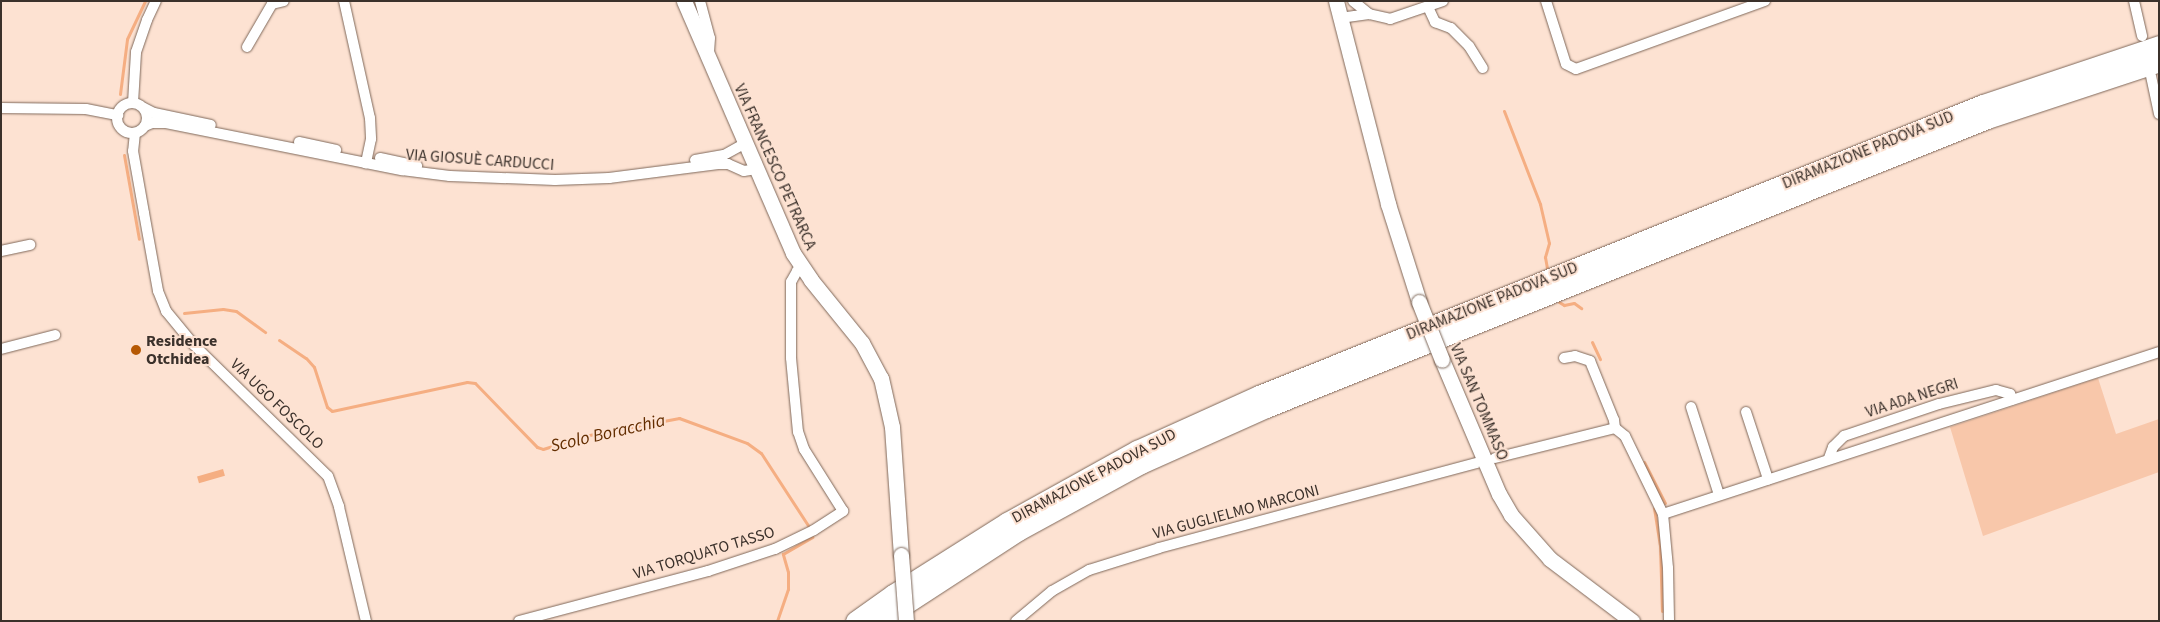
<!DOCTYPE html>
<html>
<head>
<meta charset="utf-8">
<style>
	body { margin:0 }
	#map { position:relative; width:2160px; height:622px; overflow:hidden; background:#fde2d2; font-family:"Source Sans 3",sans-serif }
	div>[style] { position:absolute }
	.green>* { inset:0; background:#f8c7aa }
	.water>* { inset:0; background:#f5ae82; transform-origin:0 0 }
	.stream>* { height:3px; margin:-1.5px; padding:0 1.5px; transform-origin:1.5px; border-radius:1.5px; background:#f5ae82 }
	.roads { filter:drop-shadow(0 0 1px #7f685a) drop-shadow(0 0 1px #7f685a) }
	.street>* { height:10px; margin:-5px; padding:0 5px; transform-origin:5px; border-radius:5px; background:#fff }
	.street>.ring { margin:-5px; padding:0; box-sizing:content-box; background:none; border:10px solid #fff; border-radius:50% }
	.secondary>* { height:15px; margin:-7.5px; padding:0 7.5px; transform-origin:7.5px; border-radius:7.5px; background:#fff }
	.highway>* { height:19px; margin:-9.5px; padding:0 9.5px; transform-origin:9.5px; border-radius:9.5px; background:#fff }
	.bridges { filter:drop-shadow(0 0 1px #7f685a) drop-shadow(0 0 1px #7f685a) }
	.secondary-bridge>* { height:15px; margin:-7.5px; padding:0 7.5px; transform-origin:7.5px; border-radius:7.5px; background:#fff }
	.dots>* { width:14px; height:14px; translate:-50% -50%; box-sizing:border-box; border:2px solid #fde2d2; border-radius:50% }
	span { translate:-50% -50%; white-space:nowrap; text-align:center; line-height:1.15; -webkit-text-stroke:4px #fde2d2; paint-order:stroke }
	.street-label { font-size:16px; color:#3b312b }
	.poi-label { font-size:16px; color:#3b312b; font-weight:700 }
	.left { translate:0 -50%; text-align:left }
	.water-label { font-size:18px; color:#632d00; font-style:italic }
	.frame { position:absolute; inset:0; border:2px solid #3b312b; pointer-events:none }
</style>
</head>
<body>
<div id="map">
	<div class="green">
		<i style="clip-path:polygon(2098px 378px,2116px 434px,2159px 419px,2159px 472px,1983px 536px,1950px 427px)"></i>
	</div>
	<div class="water">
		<i style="left:223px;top:469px;width:7px;height:27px;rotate:74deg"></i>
	</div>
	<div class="stream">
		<i style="left:120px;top:94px;width:55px;rotate:-82.7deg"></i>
		<i style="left:127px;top:39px;width:42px;rotate:-64.7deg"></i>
		<i style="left:1504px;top:111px;width:100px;rotate:68.8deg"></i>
		<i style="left:1540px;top:204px;width:40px;rotate:77deg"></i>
		<i style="left:1549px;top:243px;width:15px;rotate:106deg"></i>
		<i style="left:1545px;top:257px;width:11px;rotate:80deg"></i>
		<i style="left:124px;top:155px;width:85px;rotate:79.9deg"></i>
		<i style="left:1559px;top:302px;width:6px;rotate:31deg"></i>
		<i style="left:1564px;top:305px;width:10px;rotate:-11deg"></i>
		<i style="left:1574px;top:303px;width:9px;rotate:36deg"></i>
		<i style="left:184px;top:313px;width:39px;rotate:-6deg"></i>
		<i style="left:223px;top:309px;width:13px;rotate:9deg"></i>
		<i style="left:236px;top:311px;width:36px;rotate:36deg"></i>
		<i style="left:279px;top:340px;width:32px;rotate:34deg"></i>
		<i style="left:306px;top:358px;width:12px;rotate:48deg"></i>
		<i style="left:314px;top:367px;width:42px;rotate:72deg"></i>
		<i style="left:327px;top:407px;width:6px;rotate:39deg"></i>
		<i style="left:332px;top:411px;width:138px;rotate:-12.1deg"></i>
		<i style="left:467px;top:382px;width:8px;rotate:7deg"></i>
		<i style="left:475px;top:383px;width:89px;rotate:45.9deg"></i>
		<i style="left:537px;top:447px;width:6px;rotate:18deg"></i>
		<i style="left:543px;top:449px;width:43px;rotate:-17.6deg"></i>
		<i style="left:584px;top:436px;width:97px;rotate:-10.7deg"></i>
		<i style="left:679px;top:418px;width:72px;rotate:20.2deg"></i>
		<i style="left:747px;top:443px;width:17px;rotate:36deg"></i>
		<i style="left:761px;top:453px;width:88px;rotate:57deg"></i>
		<i style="left:1592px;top:342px;width:19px;rotate:65deg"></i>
		<i style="left:1644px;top:462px;width:46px;rotate:62.9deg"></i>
		<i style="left:1654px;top:508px;width:37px;rotate:81deg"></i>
		<i style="left:1660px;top:545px;width:66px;rotate:88.3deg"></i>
		<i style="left:777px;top:621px;width:34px;rotate:-71deg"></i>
		<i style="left:788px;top:589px;width:17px;rotate:-90deg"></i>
		<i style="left:788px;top:572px;width:19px;rotate:-106deg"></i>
		<i style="left:783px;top:554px;width:34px;rotate:-30deg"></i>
	</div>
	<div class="roads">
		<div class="street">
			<i style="left:344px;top:1px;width:120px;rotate:77.5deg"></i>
			<i style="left:370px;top:118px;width:21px;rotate:87deg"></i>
			<i style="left:371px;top:139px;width:25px;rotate:102deg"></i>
			<i style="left:700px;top:1px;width:38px;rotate:75deg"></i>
			<i style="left:710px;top:38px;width:15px;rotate:94deg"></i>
			<i style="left:1353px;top:1px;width:21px;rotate:39deg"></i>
			<i style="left:1369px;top:14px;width:22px;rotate:13deg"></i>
			<i style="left:1390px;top:19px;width:56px;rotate:-18.8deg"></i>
			<i style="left:1546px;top:1px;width:66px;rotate:72.4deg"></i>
			<i style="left:1566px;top:64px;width:11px;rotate:27deg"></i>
			<i style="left:1576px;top:69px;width:201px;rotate:-19.8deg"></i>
			<i style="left:2134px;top:1px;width:36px;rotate:77deg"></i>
			<i style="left:1428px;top:7px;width:17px;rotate:65deg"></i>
			<i style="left:1435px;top:22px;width:17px;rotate:21deg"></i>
			<i style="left:1451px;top:28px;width:25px;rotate:45deg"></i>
			<i style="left:1469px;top:46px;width:26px;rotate:58deg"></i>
			<i style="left:1340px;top:18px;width:29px;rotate:-8deg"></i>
			<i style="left:247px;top:47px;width:50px;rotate:-59.8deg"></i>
			<i style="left:272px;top:4px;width:12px;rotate:-14deg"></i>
			<i style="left:2151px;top:76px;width:39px;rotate:78deg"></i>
			<i style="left:133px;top:103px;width:51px;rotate:-86.6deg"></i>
			<i style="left:136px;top:52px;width:34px;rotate:-71deg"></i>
			<i style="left:147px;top:20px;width:21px;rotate:-65deg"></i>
			<i class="ring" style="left:117px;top:103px;width:20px;height:20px"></i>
			<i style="left:1px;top:108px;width:85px;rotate:0.7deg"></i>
			<i style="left:86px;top:109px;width:33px;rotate:11deg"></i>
			<i style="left:144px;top:108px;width:11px;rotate:27deg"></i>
			<i style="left:154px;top:113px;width:58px;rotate:11.9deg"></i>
			<i style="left:145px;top:126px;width:8px;rotate:-23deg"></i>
			<i style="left:152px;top:123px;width:14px"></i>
			<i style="left:166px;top:123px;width:241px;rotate:11.3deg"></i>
			<i style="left:402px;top:170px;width:48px;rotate:7.1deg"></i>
			<i style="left:450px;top:176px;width:105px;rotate:2.2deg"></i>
			<i style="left:555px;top:180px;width:54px;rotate:-2.1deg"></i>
			<i style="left:609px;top:178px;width:110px;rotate:-7.3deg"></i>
			<i style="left:718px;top:164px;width:10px"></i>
			<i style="left:728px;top:164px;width:17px;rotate:24deg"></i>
			<i style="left:744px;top:171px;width:12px;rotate:-9deg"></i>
			<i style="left:135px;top:133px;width:18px;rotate:96deg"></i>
			<i style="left:133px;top:151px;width:63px;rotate:79.9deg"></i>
			<i style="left:144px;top:213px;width:79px;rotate:79.8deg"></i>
			<i style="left:158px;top:291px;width:22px;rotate:68deg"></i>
			<i style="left:166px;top:311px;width:44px;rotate:50.5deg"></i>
			<i style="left:194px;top:345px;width:187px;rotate:44.4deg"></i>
			<i style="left:328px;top:476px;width:33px;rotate:70deg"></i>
			<i style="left:339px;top:507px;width:117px;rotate:76.7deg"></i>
			<i style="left:299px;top:142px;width:38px;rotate:12deg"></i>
			<i style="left:380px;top:158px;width:38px;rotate:12deg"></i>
			<i style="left:695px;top:160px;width:29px;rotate:-10deg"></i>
			<i style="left:724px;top:155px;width:25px;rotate:-29deg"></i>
			<i style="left:1px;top:251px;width:30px;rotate:-12deg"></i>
			<i style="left:1px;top:349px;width:56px;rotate:-14.5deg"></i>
			<i style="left:1564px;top:358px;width:11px;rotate:-10deg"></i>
			<i style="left:1575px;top:356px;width:16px;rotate:18deg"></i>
			<i style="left:1590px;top:361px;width:64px;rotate:67.9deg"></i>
			<i style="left:1614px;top:420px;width:8px;rotate:83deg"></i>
			<i style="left:1691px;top:407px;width:92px;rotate:72.3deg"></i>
			<i style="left:1746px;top:412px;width:71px;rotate:71.8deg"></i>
			<i style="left:1615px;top:428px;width:13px;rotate:39deg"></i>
			<i style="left:1625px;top:436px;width:87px;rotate:64deg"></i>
			<i style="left:1663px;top:514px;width:54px;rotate:84.7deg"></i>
			<i style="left:1668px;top:568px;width:53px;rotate:88.9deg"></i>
			<i style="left:1495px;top:458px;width:124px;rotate:-14deg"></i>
			<i style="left:1829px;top:458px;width:12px;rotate:-70deg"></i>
			<i style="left:1833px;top:447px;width:16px;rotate:-45deg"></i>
			<i style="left:1844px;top:436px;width:100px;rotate:-18.6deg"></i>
			<i style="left:1939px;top:404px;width:59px;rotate:-13.8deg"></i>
			<i style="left:1996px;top:390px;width:15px;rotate:16deg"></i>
			<i style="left:2010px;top:394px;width:6px;rotate:72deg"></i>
			<i style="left:1663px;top:514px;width:522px;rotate:-18.09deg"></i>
			<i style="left:519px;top:621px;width:196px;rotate:-14.8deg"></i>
			<i style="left:708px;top:571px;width:71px;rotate:-18.2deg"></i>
			<i style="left:775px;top:549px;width:43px;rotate:-26deg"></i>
			<i style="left:814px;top:530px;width:35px;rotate:-33deg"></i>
			<i style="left:843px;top:511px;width:73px;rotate:-122.2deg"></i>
			<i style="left:804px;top:449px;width:18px;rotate:-109deg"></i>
			<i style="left:798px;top:432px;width:74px;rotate:-95.4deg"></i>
			<i style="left:791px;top:358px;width:76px;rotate:-90deg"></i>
			<i style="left:791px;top:282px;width:13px;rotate:-61deg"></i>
			<i style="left:797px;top:271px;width:5px;rotate:-37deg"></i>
			<i style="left:1016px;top:621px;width:47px;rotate:-39.8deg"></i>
			<i style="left:1052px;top:591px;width:43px;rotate:-29.6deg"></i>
			<i style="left:1089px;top:570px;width:73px;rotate:-17.4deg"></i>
			<i style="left:1159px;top:548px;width:329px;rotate:-15deg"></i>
		</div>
		<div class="secondary">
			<i style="left:684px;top:1px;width:275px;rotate:66.6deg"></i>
			<i style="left:793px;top:253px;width:32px;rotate:56deg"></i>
			<i style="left:811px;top:280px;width:81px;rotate:51deg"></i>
			<i style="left:862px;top:343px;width:40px;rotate:62deg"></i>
			<i style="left:881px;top:378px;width:50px;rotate:77.3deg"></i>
			<i style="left:892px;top:427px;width:128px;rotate:86deg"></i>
			<i style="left:1336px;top:1px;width:210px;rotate:75.6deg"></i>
			<i style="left:1388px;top:204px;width:103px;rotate:72.4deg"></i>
			<i style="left:1442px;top:360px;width:146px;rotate:67deg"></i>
			<i style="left:1499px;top:494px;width:24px;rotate:60deg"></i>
			<i style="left:1511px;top:515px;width:59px;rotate:48.4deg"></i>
			<i style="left:1550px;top:559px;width:103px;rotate:37.1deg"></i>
		</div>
		<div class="highway">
			<i style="left:855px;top:621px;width:47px;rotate:-35.4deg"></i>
			<i style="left:893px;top:594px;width:135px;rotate:-32.3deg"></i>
			<i style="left:1007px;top:522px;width:149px;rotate:-29deg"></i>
			<i style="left:1137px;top:450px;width:134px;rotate:-24.3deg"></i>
			<i style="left:1259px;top:395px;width:780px;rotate:-21.9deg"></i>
			<i style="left:1983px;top:104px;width:186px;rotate:-18.5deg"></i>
			<i style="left:880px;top:621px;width:165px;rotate:-33.1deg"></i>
			<i style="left:1018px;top:531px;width:140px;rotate:-28.6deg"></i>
			<i style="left:1141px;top:464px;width:137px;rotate:-24.1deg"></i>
			<i style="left:1266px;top:408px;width:777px;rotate:-21.84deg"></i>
			<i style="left:1987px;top:119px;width:181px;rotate:-18.3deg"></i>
		</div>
	</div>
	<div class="bridges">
		<div class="secondary-bridge">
			<i style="left:1419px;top:302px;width:62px;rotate:68.4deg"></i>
			<i style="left:901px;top:555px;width:66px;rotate:85.7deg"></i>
		</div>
	</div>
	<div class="dots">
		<i style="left:136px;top:350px;background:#b65904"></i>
	</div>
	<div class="street-label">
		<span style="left:1868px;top:150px;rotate:-22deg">DIRAMAZIONE PADOVA SUD</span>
		<span style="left:480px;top:160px;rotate:4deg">VIA GIOSUÈ CARDUCCI</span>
		<span style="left:775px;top:167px;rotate:66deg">VIA FRANCESCO PETRARCA</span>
		<span style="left:1492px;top:301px;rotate:-22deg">DIRAMAZIONE PADOVA SUD</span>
		<span style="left:1912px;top:398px;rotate:-18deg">VIA ADA NEGRI</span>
		<span style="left:1479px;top:402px;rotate:67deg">VIA SAN TOMMASO</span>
		<span style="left:277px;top:404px;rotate:44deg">VIA UGO FOSCOLO</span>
		<span style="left:1094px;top:476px;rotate:-28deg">DIRAMAZIONE PADOVA SUD</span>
		<span style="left:1236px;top:512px;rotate:-15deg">VIA GUGLIELMO MARCONI</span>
		<span style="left:704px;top:553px;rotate:-17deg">VIA TORQUATO TASSO</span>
	</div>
	<div class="poi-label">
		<span class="left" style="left:146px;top:350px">Residence<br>Otchidea</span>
	</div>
	<div class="water-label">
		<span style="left:608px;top:434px;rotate:-13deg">Scolo Boracchia</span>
	</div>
	<div class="frame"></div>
</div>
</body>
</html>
